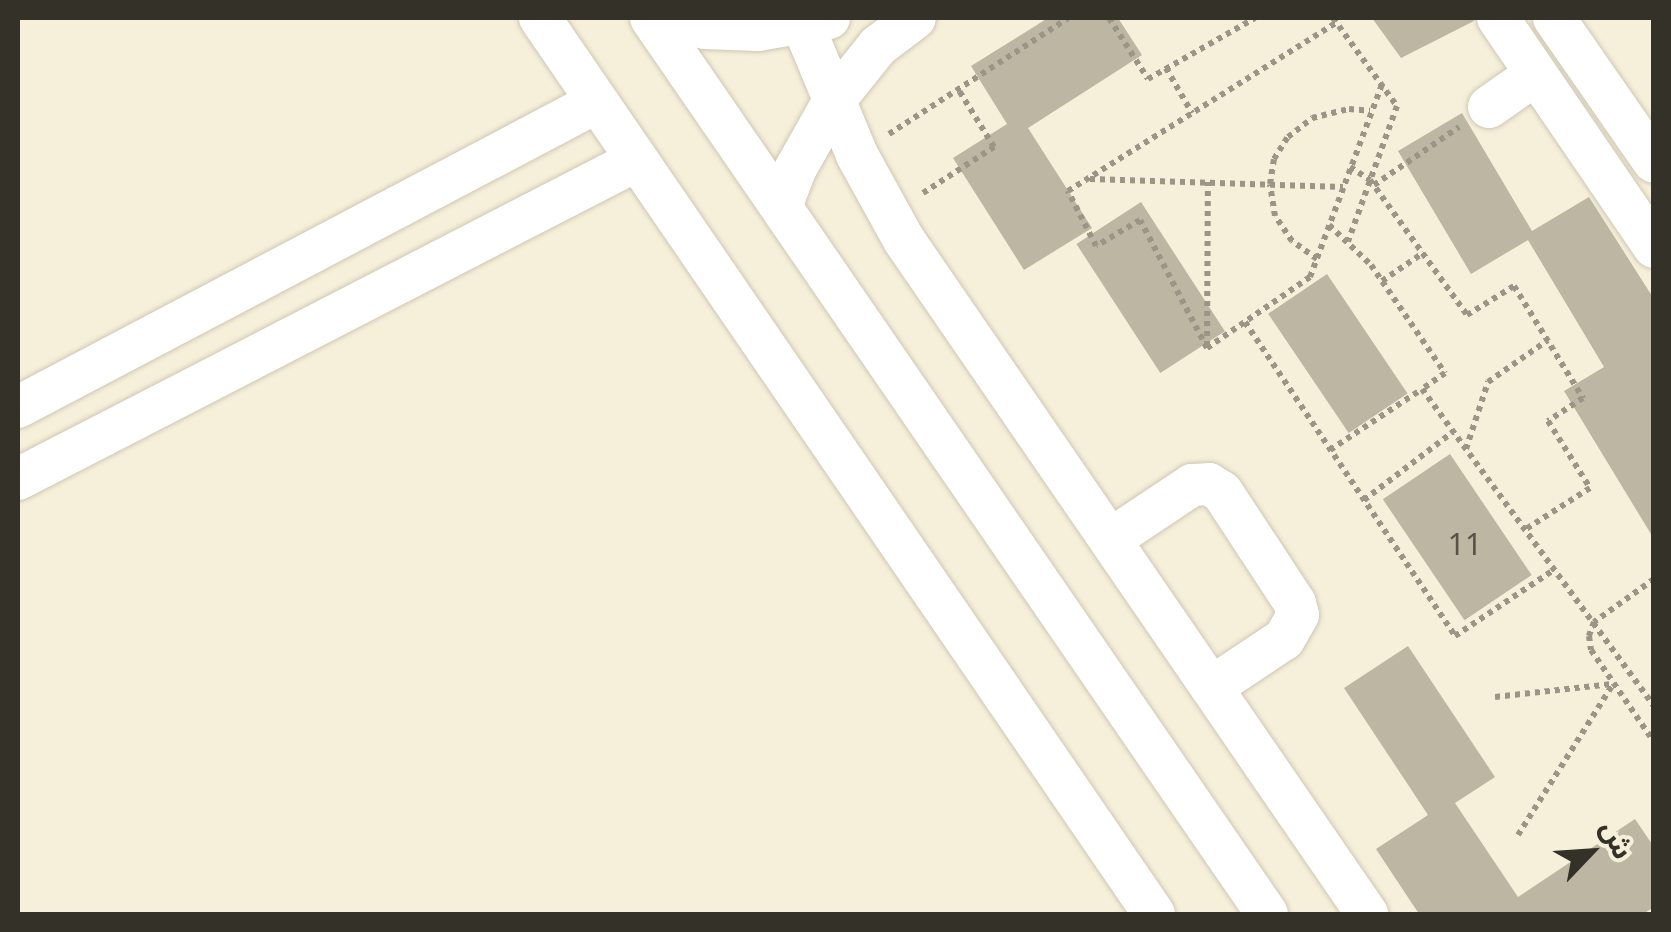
<!DOCTYPE html>
<html>
<head>
<meta charset="utf-8">
<style>
	body { margin:0 }
	#map { position:relative; width:1671px; height:932px; overflow:hidden; background:#f6efda; font-family:"Noto Sans","Noto Sans Arabic",sans-serif }
	div>[style] { position:absolute }
	.building>* { inset:0; background:#bdb6a2; transform-origin:0 0 }
	.path>* { height:6px; margin-top:-3px; transform-origin:0; background:repeating-linear-gradient(90deg,#9a9586 0 5px,transparent 0 10px) }
	.roads { filter:drop-shadow(0 0 2px #cec7b3) drop-shadow(0 0 2px #cec7b3) }
	.minor>* { height:42px; margin:-21px; padding:0 21px; transform-origin:21px; border-radius:21px; background:#fff }
	span { translate:-50% -50%; white-space:nowrap; text-align:center; line-height:1.15; -webkit-text-stroke:8px #f6efda; paint-order:stroke }
	.number-label { font-size:30px; color:#565247 }
	.number-label span { -webkit-text-stroke-width:0 }
	.frame { position:absolute; inset:0; border:20px solid #343129; pointer-events:none }
	.north { position:absolute; left:1541px; top:802px; width:100px; height:100px; -webkit-text-stroke:8px #f6efda; paint-order:stroke; rotate:65deg; font-size:28px; font-weight:700; line-height:40px; text-align:center; color:#343129 }
	.north::after { content:''; display:block; margin:auto; width:35px; height:45px; background:#343129; clip-path:polygon(50% 0,100% 100%,50% 72%,0 100%) }
</style>
</head>
<body>
<div id="map">
	<div class="building">
		<i style="clip-path:polygon(1048px 18px,1118px 18px,1142px 55px,1028px 128px,1092px 228px,1024px 270px,953px 158px,1007px 124px,971px 66px)"></i>
		<i style="clip-path:polygon(1372px 18px,1473px 18px,1474px 21px,1401px 58px)"></i>
		<i style="clip-path:polygon(1462px 113px,1532px 231px,1589px 197px,1654px 299px,1654px 539px,1564px 391px,1604px 367px,1528px 240px,1471px 274px,1398px 151px)"></i>
		<i style="left:1141px;top:202px;width:154px;height:77px;rotate:57deg"></i>
		<i style="left:1327px;top:274px;width:144px;height:71px;rotate:56deg"></i>
		<i style="left:1450px;top:454px;width:146px;height:81px;rotate:56deg"></i>
		<i style="clip-path:polygon(1408px 646px,1495px 777px,1455px 803px,1518px 897px,1635px 819px,1654px 847px,1654px 907px,1643px 914px,1419px 914px,1376px 849px,1428px 815px,1344px 688px)"></i>
	</div>
	<div class="path">
		<i style="left:1109px;top:18px;width:72px;rotate:57.4deg"></i>
		<i style="left:1148px;top:79px;width:123px;rotate:-29.7deg"></i>
		<i style="left:1333px;top:18px;width:109px;rotate:54deg"></i>
		<i style="left:1397px;top:106px;width:144px;rotate:109.9deg"></i>
		<i style="left:1166px;top:68px;width:52px;rotate:60deg"></i>
		<i style="left:889px;top:134px;width:213px;rotate:-32.9deg"></i>
		<i style="left:1350px;top:167px;width:24px;rotate:33deg"></i>
		<i style="left:1370px;top:180px;width:166px;rotate:54.3deg"></i>
		<i style="left:1467px;top:315px;width:55px;rotate:-31.7deg"></i>
		<i style="left:1514px;top:286px;width:132px;rotate:58.4deg"></i>
		<i style="left:1583px;top:398px;width:42px;rotate:146.7deg"></i>
		<i style="left:1548px;top:421px;width:79px;rotate:57.9deg"></i>
		<i style="left:1590px;top:488px;width:76px;rotate:147.4deg"></i>
		<i style="left:1090px;top:179px;width:253px;rotate:1.8deg"></i>
		<i style="left:1374px;top:185px;width:103px;rotate:-34.3deg"></i>
		<i style="left:923px;top:193px;width:85px;rotate:-32.9deg"></i>
		<i style="left:994px;top:147px;width:68px;rotate:-121.8deg"></i>
		<i style="left:1329px;top:225px;width:58px;rotate:43.6deg"></i>
		<i style="left:1371px;top:265px;width:131px;rotate:55.6deg"></i>
		<i style="left:1445px;top:373px;width:28px;rotate:145deg"></i>
		<i style="left:1422px;top:389px;width:393px;rotate:53.8deg"></i>
		<i style="left:1317px;top:259px;width:31px;rotate:-144deg"></i>
		<i style="left:1292px;top:241px;width:30px;rotate:-124deg"></i>
		<i style="left:1275px;top:216px;width:32px;rotate:-99deg"></i>
		<i style="left:1270px;top:184px;width:25px;rotate:-81deg"></i>
		<i style="left:1274px;top:159px;width:26px;rotate:-58deg"></i>
		<i style="left:1288px;top:137px;width:31px;rotate:-38deg"></i>
		<i style="left:1312px;top:118px;width:38px;rotate:-14deg"></i>
		<i style="left:1349px;top:109px;width:21px;rotate:5deg"></i>
		<i style="left:1382px;top:281px;width:50px;rotate:-34.3deg"></i>
		<i style="left:1245px;top:322px;width:378px;rotate:56.2deg"></i>
		<i style="left:1455px;top:636px;width:120px;rotate:-33.8deg"></i>
		<i style="left:1207px;top:346px;width:164px;rotate:-89.7deg"></i>
		<i style="left:1207px;top:348px;width:144px;rotate:-117.6deg"></i>
		<i style="left:1140px;top:220px;width:51px;rotate:149.4deg"></i>
		<i style="left:1096px;top:246px;width:62px;rotate:-117deg"></i>
		<i style="left:1068px;top:191px;width:316px;rotate:-32.1deg"></i>
		<i style="left:1207px;top:348px;width:125px;rotate:-34.6deg"></i>
		<i style="left:1310px;top:277px;width:206px;rotate:-69.5deg"></i>
		<i style="left:1466px;top:449px;width:71px;rotate:-71.8deg"></i>
		<i style="left:1488px;top:382px;width:73px;rotate:-35deg"></i>
		<i style="left:1330px;top:450px;width:110px;rotate:-33.5deg"></i>
		<i style="left:1364px;top:500px;width:112px;rotate:-37.4deg"></i>
		<i style="left:1654px;top:579px;width:74px;rotate:144.4deg"></i>
		<i style="left:1594px;top:622px;width:15px;rotate:110deg"></i>
		<i style="left:1589px;top:636px;width:14px;rotate:82deg"></i>
		<i style="left:1591px;top:650px;width:112px;rotate:55.6deg"></i>
		<i style="left:1495px;top:697px;width:118px;rotate:-6.3deg"></i>
		<i style="left:1518px;top:835px;width:178px;rotate:-57.8deg"></i>
	</div>
	<div class="roads">
		<div class="minor">
			<i style="left:540px;top:18px;width:1086px;rotate:55.58deg"></i>
			<i style="left:651px;top:18px;width:1087px;rotate:55.49deg"></i>
			<i style="left:672px;top:18px;width:34px;rotate:17deg"></i>
			<i style="left:705px;top:28px;width:53px;rotate:2.2deg"></i>
			<i style="left:758px;top:30px;width:72px;rotate:-9.6deg"></i>
			<i style="left:1498px;top:18px;width:277px;rotate:55.7deg"></i>
			<i style="left:1554px;top:18px;width:175px;rotate:55.2deg"></i>
			<i style="left:803px;top:25px;width:141px;rotate:67.4deg"></i>
			<i style="left:857px;top:155px;width:97px;rotate:61.1deg"></i>
			<i style="left:904px;top:240px;width:818px;rotate:55.51deg"></i>
			<i style="left:1489px;top:107px;width:57px;rotate:-35.1deg"></i>
			<i style="left:782px;top:204px;width:39px;rotate:-69deg"></i>
			<i style="left:796px;top:168px;width:76px;rotate:-60.7deg"></i>
			<i style="left:833px;top:102px;width:72px;rotate:-51.2deg"></i>
			<i style="left:878px;top:46px;width:46px;rotate:-37.1deg"></i>
			<i style="left:18px;top:407px;width:654px;rotate:-27.78deg"></i>
			<i style="left:18px;top:479px;width:696px;rotate:-27.26deg"></i>
			<i style="left:1111px;top:539px;width:97px;rotate:-33.7deg"></i>
			<i style="left:1192px;top:485px;width:17px;rotate:-3deg"></i>
			<i style="left:1209px;top:484px;width:15px;rotate:32deg"></i>
			<i style="left:1222px;top:492px;width:133px;rotate:56.7deg"></i>
			<i style="left:1295px;top:603px;width:12px;rotate:76deg"></i>
			<i style="left:1298px;top:615px;width:28px;rotate:120deg"></i>
			<i style="left:1284px;top:639px;width:87px;rotate:146.3deg"></i>
		</div>
	</div>
	<div class="number-label">
		<span style="left:1465px;top:544px">11</span>
	</div>
	<div class="frame"></div>
	<div class="north">ش</div>
</div>
</body>
</html>
